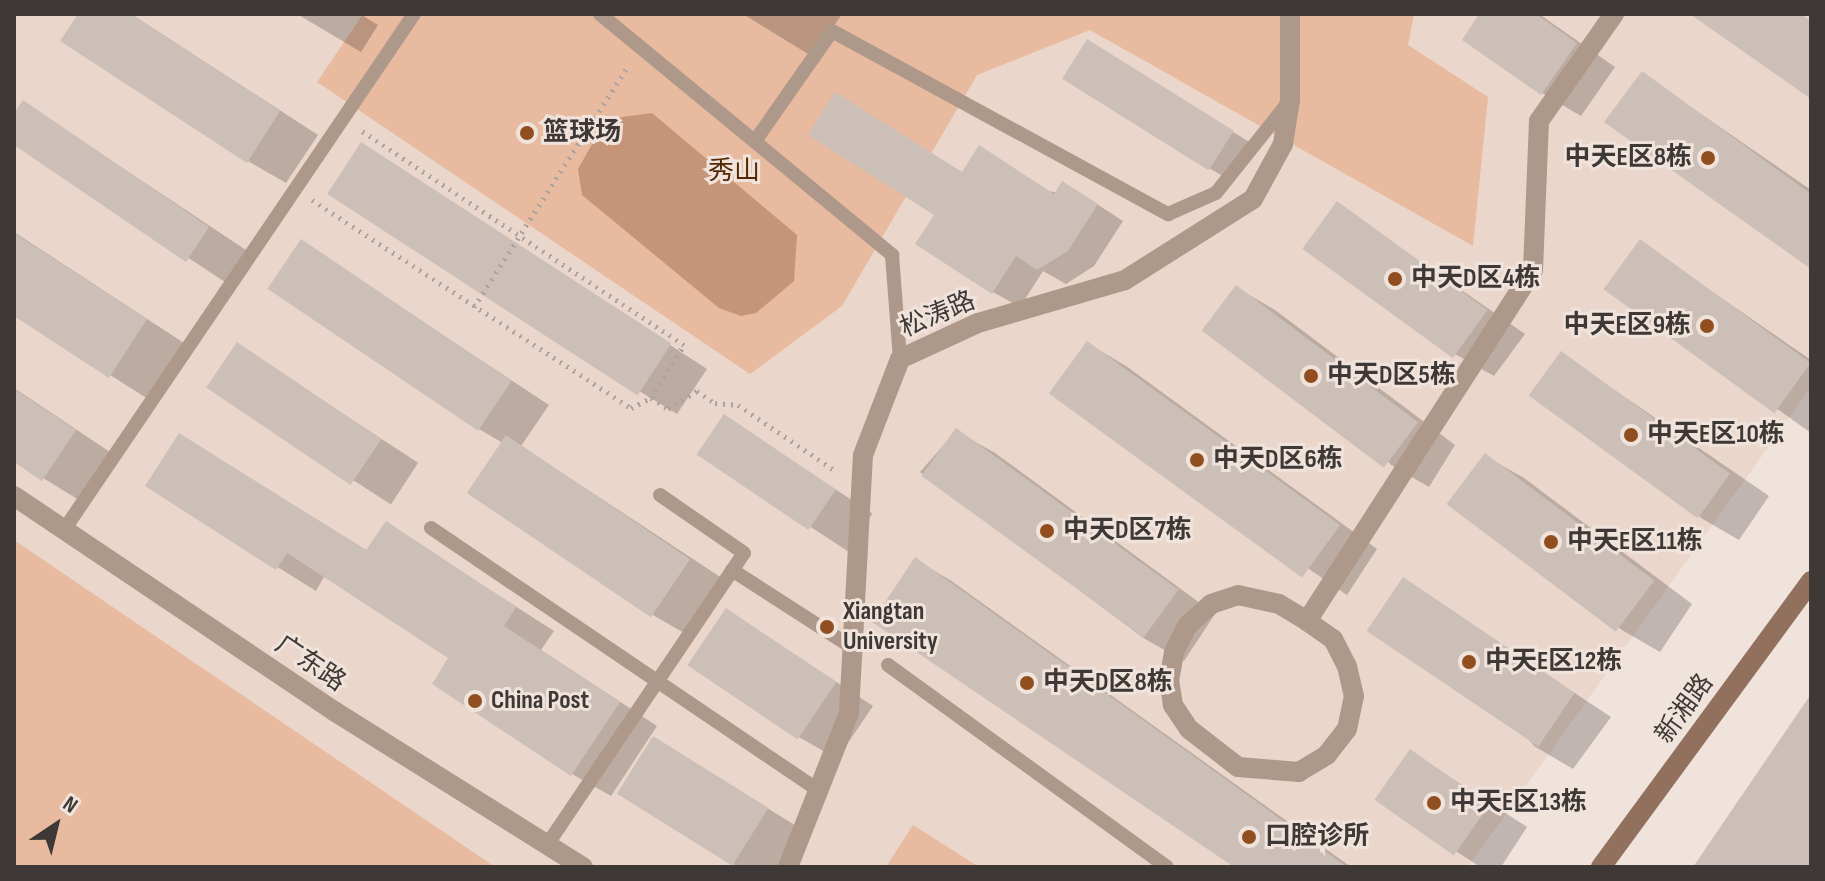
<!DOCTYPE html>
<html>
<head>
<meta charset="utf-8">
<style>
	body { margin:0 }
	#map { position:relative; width:1825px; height:881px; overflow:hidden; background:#f0e3dc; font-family:"Sofia Sans Condensed","Noto Sans SC",sans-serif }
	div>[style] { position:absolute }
	.built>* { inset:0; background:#ead6ca }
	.green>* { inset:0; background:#e8ba9f }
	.water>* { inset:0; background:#c69577 }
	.shadow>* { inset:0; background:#0003; transform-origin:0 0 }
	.building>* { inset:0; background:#ccbfb8; transform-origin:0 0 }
	.path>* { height:5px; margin-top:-2.5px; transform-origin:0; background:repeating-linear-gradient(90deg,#ada39e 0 2px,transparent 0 8px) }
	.lane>* { height:14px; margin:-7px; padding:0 7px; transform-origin:7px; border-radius:7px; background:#ae988a }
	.street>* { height:20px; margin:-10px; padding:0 10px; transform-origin:10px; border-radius:10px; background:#ae988a }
	.secondary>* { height:20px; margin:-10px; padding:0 10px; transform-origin:10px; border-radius:10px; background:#91715e }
	.dots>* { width:22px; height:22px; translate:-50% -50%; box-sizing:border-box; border:4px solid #f0e3dc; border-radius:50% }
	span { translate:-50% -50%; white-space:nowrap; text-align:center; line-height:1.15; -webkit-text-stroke:6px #f0e3dc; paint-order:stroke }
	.poi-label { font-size:26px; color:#3e3936; font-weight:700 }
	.left { translate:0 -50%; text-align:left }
	.right { translate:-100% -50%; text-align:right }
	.park-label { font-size:26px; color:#552702 }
	.street-label { font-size:26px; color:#3e3936 }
	.frame { position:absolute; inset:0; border:16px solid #3e3936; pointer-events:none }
	.north { position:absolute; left:16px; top:785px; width:80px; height:80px; -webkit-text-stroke:6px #f0e3dc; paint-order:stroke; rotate:35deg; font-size:22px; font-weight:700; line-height:32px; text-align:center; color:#3e3936 }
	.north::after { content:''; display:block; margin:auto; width:28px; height:36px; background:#3e3936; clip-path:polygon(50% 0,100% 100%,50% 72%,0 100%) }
</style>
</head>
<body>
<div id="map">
	<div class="built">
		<i style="clip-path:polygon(14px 14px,1811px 14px,1811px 387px,1468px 867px,14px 867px)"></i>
	</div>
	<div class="green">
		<i style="clip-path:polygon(363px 14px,1414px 14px,1408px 45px,1488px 97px,1473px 246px,1090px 30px,977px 75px,842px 306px,750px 374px,317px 82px)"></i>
		<i style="clip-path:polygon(14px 540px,495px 867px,14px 867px)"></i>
		<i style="clip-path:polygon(913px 825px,979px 867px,886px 867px)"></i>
	</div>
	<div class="water">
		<i style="clip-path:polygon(652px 113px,797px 235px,794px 281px,756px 313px,741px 316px,719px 308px,582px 195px,578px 169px,600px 130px,622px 117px)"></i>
	</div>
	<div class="shadow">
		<i style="clip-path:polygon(80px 14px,131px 14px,318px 135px,286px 183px,248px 161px)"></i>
		<i style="clip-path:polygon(297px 14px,360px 14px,378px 25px,361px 52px)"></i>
		<i style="clip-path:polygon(743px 14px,842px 14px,813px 57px)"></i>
		<i style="clip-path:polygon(1481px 14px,1539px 14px,1615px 67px,1581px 116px,1542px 93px)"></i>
		<i style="clip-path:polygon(1110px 55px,1254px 145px,1231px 181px,1209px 168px)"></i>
		<i style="clip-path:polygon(1643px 74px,1811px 190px,1811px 267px)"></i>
		<i style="clip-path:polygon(23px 102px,246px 250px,225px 282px,14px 143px,14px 117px)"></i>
		<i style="clip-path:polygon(362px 145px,707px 369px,677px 414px,639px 391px)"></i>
		<i style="clip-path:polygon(963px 174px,1089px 199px,1123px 221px,1094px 266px,1066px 284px,1043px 271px,1020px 307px,993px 292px)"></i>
		<i style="clip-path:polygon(1337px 204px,1525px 334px,1494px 376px,1455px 354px)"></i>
		<i style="clip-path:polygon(14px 232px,184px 343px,148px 399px,14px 314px)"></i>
		<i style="clip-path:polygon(301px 242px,549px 405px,521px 446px,728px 582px,691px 637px,653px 615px,503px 443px,479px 429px)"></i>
		<i style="clip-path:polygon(1640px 242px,1811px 360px,1811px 433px,1607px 288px)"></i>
		<i style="clip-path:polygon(1237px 288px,1275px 310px,1455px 445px,1429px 487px,1391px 465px)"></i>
		<i style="clip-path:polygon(1087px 343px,1126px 366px,1377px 549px,1347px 595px,1052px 393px)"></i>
		<i style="left:237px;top:345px;width:216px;height:50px;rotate:33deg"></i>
		<i style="clip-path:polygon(1562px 354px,1769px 496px,1739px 540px,1701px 518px)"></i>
		<i style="clip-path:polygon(14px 388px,113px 454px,82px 502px,14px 460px)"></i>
		<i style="left:724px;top:417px;width:177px;height:45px;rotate:33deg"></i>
		<i style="clip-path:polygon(956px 431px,995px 453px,1215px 614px,1184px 661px,1145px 639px,920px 472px)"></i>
		<i style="clip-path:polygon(180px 436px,368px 551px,386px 523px,554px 631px,541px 650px,657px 726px,611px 796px,572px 774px,451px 658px,325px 575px,316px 591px,148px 486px)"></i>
		<i style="clip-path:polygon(1485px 456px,1524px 478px,1692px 604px,1660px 652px,1622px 630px,1449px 503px)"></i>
		<i style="clip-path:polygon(916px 560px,950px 580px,1351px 867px,1235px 867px)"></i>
		<i style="clip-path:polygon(1404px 580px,1611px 717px,1573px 769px,1534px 746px)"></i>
		<i style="clip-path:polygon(727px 610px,873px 706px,837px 759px,799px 737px)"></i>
		<i style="clip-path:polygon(654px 738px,806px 832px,784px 867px,738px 867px,620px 793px)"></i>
		<i style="clip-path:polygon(1411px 752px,1527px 827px,1501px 867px,1480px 867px,1380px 801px)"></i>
	</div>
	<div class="building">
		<i style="clip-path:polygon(78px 14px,131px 14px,280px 111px,247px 163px,60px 41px)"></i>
		<i style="clip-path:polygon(1479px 14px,1536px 14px,1577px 43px,1541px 95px,1462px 40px)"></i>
		<i style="clip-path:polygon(1690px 14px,1801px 14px,1811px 21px,1811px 99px)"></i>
		<i style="left:1087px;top:39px;width:173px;height:47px;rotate:32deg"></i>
		<i style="clip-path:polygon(1642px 71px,1811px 194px,1811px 269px,1604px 122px)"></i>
		<i style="clip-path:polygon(835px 92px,962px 172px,979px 145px,1054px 194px,1062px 181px,1098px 204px,1068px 251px,1037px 270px,1016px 256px,992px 294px,915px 244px,934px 215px,808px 135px)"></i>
		<i style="clip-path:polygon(23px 100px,209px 227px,186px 262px,14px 145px,14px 113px)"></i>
		<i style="left:361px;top:142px;width:370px;height:62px;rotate:33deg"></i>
		<i style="left:1337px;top:201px;width:186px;height:59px;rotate:36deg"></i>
		<i style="clip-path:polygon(14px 233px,147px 319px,109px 378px,14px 316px)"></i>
		<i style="left:301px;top:239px;width:254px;height:60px;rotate:34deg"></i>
		<i style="left:1640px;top:239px;width:211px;height:62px;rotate:36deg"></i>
		<i style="left:1236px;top:285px;width:228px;height:57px;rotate:37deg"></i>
		<i style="left:1087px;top:341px;width:313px;height:65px;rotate:36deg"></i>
		<i style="left:237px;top:342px;width:174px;height:55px;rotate:34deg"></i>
		<i style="left:1561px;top:351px;width:209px;height:55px;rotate:36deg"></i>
		<i style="clip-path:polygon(14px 389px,76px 430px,42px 481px,14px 462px)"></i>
		<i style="left:724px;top:414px;width:135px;height:49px;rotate:34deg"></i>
		<i style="left:956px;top:428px;width:275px;height:59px;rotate:36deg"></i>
		<i style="clip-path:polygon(179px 433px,366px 550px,386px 521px,516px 607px,504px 626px,620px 702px,571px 776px,432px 684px,448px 658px,287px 553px,276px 570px,145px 486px)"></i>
		<i style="left:506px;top:435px;width:222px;height:70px;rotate:34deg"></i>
		<i style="left:1485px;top:453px;width:212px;height:64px;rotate:37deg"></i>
		<i style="clip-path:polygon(915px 557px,1178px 745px,1347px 867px,1234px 867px,872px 622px)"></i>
		<i style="left:1403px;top:577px;width:207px;height:65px;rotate:34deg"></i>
		<i style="left:726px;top:608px;width:133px;height:69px;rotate:34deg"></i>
		<i style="clip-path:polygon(1811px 694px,1811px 867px,1693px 867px)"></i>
		<i style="left:653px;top:736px;width:136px;height:68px;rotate:32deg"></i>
		<i style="left:1410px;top:749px;width:97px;height:62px;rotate:35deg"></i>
	</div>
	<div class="path">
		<i style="left:312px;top:200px;width:381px;rotate:33.1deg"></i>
		<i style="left:631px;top:408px;width:22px;rotate:-27deg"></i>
		<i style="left:651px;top:398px;width:62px;rotate:-58.1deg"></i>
		<i style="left:684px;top:345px;width:388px;rotate:-146.4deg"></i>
		<i style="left:474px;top:307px;width:287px;rotate:-57.4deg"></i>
		<i style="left:651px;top:398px;width:20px;rotate:33deg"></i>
		<i style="left:668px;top:409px;width:34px;rotate:-32deg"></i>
		<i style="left:697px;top:391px;width:22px;rotate:34deg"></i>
		<i style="left:715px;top:403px;width:23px;rotate:5deg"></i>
		<i style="left:738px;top:405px;width:120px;rotate:34.1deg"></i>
	</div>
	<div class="lane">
		<i style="left:600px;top:14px;width:379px;rotate:39.5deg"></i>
		<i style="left:892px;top:255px;width:104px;rotate:85.6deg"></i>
		<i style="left:755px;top:141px;width:134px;rotate:-55deg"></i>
		<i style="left:832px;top:31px;width:383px;rotate:28.6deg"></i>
		<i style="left:1168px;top:214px;width:52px;rotate:-23.6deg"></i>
		<i style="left:1216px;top:193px;width:114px;rotate:-51.4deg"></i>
		<i style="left:431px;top:528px;width:469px;rotate:34.1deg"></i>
		<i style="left:64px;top:530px;width:624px;rotate:-55.85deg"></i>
		<i style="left:732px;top:570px;width:144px;rotate:32.8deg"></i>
		<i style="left:888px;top:665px;width:344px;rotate:35.9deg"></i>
		<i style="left:547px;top:845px;width:352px;rotate:-56deg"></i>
		<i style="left:744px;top:553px;width:102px;rotate:-145.4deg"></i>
	</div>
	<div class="street">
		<i style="left:14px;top:496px;width:386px;rotate:33.9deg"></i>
		<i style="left:334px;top:711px;width:294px;rotate:32.1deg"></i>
		<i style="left:1238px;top:595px;width:42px;rotate:12.4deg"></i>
		<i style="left:1279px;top:604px;width:33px;rotate:31deg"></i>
		<i style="left:1307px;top:621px;width:32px;rotate:35deg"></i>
		<i style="left:1333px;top:639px;width:30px;rotate:63deg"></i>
		<i style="left:1347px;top:666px;width:31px;rotate:77deg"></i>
		<i style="left:1354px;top:696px;width:34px;rotate:102deg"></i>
		<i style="left:1347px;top:729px;width:33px;rotate:128deg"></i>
		<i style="left:1327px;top:755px;width:33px;rotate:149deg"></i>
		<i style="left:1299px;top:772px;width:61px;rotate:-175.3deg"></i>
		<i style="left:1238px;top:767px;width:62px;rotate:-142.2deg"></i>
		<i style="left:1189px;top:729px;width:29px;rotate:-124deg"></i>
		<i style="left:1173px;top:705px;width:24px;rotate:-99deg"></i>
		<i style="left:1169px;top:681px;width:29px;rotate:-80deg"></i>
		<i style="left:1174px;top:652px;width:30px;rotate:-63deg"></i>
		<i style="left:1188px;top:625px;width:31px;rotate:-42deg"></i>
		<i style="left:1211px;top:604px;width:28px;rotate:-18deg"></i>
		<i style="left:1307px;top:621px;width:417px;rotate:-57.2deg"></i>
		<i style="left:1533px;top:270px;width:149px;rotate:-87.7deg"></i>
		<i style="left:1539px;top:121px;width:131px;rotate:-55deg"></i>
		<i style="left:788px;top:867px;width:166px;rotate:-68.4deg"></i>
		<i style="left:849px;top:713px;width:258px;rotate:-86.9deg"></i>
		<i style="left:863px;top:455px;width:103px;rotate:-68.9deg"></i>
		<i style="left:900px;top:359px;width:86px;rotate:-24.8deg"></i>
		<i style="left:978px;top:323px;width:153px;rotate:-16.3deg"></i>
		<i style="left:1125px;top:280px;width:151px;rotate:-32.3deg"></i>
		<i style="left:1253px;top:199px;width:63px;rotate:-61.4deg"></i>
		<i style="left:1283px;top:144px;width:45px;rotate:-81deg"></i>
		<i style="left:1290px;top:100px;width:86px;rotate:-90deg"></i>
	</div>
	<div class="secondary">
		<i style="left:1601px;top:867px;width:355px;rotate:-53.7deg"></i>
	</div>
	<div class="dots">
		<i style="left:527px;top:133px;background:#914e1e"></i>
		<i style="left:1708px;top:158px;background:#914e1e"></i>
		<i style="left:1395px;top:279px;background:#914e1e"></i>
		<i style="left:1707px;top:326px;background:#914e1e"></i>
		<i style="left:1311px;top:376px;background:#914e1e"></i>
		<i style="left:1631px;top:435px;background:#914e1e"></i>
		<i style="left:1197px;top:460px;background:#914e1e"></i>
		<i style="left:1047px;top:531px;background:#914e1e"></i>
		<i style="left:1551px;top:542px;background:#914e1e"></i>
		<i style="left:827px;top:627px;background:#914e1e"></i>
		<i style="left:1469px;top:662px;background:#914e1e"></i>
		<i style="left:1027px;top:683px;background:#914e1e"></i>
		<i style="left:475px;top:701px;background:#914e1e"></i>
		<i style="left:1434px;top:803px;background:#914e1e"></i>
		<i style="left:1249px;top:837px;background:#914e1e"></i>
	</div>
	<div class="poi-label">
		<span class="left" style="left:543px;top:133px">篮球场</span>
		<span class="right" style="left:1692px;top:158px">中天E区8栋</span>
		<span class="left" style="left:1411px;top:279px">中天D区4栋</span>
		<span class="right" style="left:1691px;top:326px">中天E区9栋</span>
		<span class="left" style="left:1327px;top:376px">中天D区5栋</span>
		<span class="left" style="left:1647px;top:435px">中天E区10栋</span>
		<span class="left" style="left:1213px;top:460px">中天D区6栋</span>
		<span class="left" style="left:1063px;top:531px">中天D区7栋</span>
		<span class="left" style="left:1567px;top:542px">中天E区11栋</span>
		<span class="left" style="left:843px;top:627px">Xiangtan<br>University</span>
		<span class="left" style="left:1485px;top:662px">中天E区12栋</span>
		<span class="left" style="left:1043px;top:683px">中天D区8栋</span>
		<span class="left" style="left:491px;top:701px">China Post</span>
		<span class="left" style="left:1450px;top:803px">中天E区13栋</span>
		<span class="left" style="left:1265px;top:837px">口腔诊所</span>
	</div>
	<div class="park-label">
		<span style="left:734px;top:172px">秀山</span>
	</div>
	<div class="street-label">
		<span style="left:938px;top:315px;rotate:-23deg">松涛路</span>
		<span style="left:310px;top:664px;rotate:34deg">广东路</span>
		<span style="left:1685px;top:709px;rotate:-54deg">新湘路</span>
	</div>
	<div class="frame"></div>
	<div class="north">N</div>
</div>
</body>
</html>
